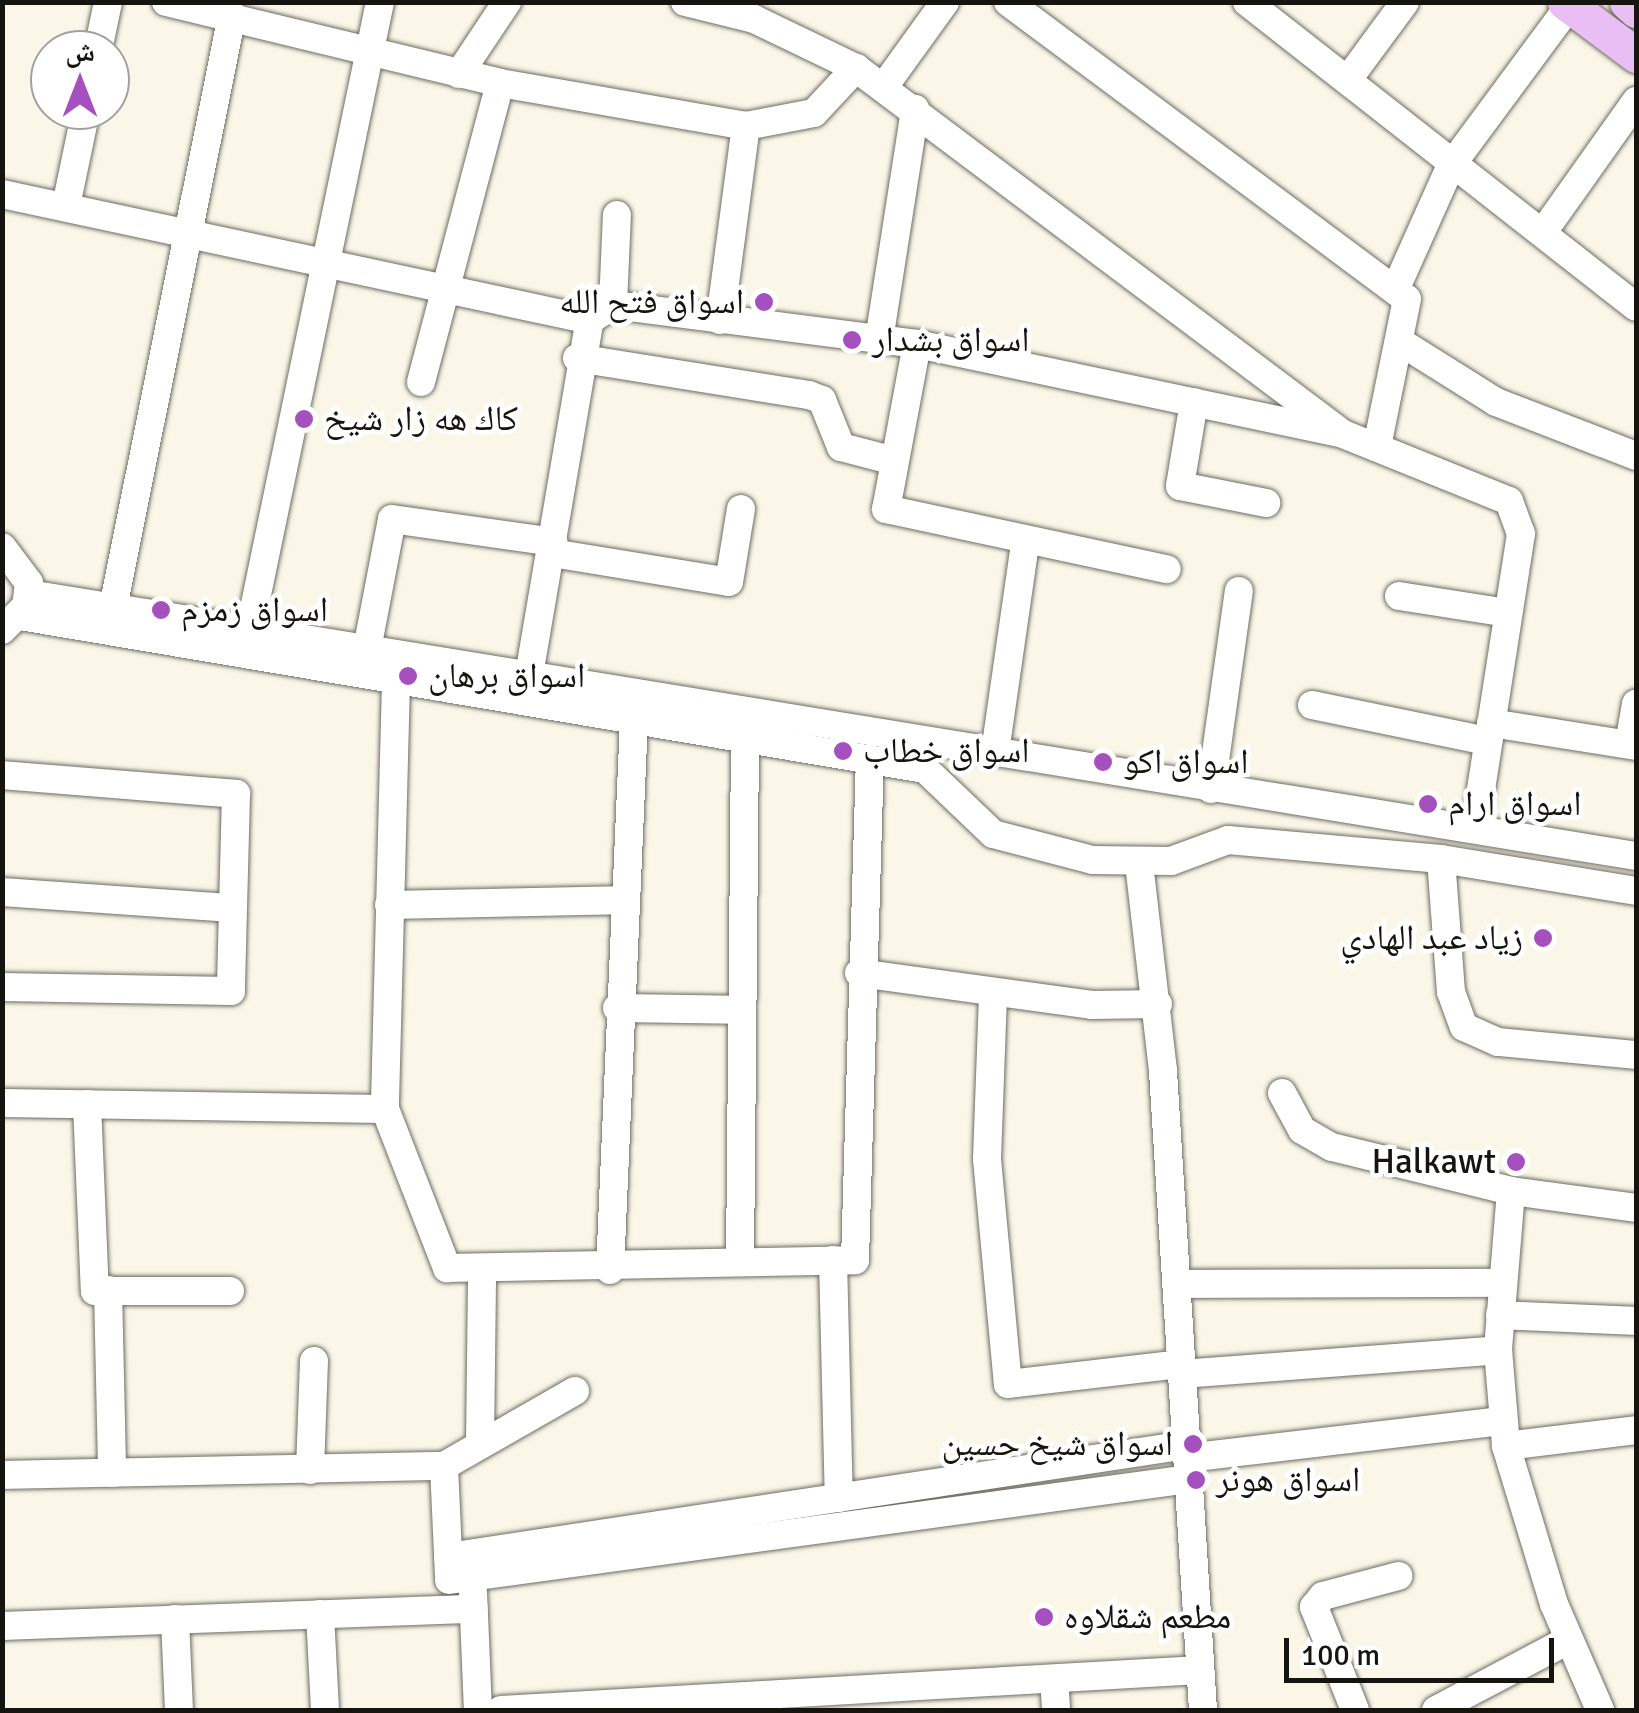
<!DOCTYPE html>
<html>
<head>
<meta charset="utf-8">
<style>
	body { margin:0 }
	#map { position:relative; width:1639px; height:1713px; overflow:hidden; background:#faf7e9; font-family:Signika,"Noto Naskh Arabic",sans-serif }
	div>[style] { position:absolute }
	.roads { filter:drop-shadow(0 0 2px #6e6c60) drop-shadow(0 0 2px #6e6c60) }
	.minor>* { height:28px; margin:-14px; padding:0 14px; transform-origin:14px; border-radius:14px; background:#fff }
	.major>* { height:35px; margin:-17.5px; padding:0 17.5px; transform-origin:17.5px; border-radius:17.5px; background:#e8bef4 }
	.dots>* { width:28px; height:28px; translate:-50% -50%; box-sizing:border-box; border:5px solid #fff; border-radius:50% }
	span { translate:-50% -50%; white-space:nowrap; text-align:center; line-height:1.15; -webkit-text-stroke:9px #fff; paint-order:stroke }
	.poi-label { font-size:35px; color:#15140f }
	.right { translate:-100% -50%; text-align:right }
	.left { translate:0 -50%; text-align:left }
	.frame { position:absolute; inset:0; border:5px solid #15140f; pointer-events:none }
	.north { position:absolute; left:30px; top:30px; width:100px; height:100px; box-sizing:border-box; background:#fff; border:2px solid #a1a19f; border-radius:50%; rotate:0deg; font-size:28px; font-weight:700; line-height:40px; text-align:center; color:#15140f }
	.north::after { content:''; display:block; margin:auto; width:35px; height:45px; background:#a550be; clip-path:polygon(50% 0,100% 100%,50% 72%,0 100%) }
	.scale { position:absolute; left:1284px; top:1638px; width:270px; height:45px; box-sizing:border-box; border:5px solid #15140f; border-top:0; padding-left:12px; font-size:30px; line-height:35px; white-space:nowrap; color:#15140f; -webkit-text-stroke:8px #fff; paint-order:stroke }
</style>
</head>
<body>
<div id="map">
	<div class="roads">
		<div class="minor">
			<i style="left:166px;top:2px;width:344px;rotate:13.6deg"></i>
			<i style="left:500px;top:83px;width:250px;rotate:9.9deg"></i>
			<i style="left:746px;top:126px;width:69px;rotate:-10.8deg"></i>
			<i style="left:814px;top:113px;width:62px;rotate:-47deg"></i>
			<i style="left:685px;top:2px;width:71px;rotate:13.8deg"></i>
			<i style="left:754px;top:19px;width:113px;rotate:25.7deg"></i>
			<i style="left:856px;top:68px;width:604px;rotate:36.93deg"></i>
			<i style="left:1008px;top:2px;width:497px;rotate:36.7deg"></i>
			<i style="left:1407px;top:299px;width:151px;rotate:101.5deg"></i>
			<i style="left:1247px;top:2px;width:494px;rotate:38.1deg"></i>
			<i style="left:98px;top:50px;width:49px;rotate:-78.2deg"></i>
			<i style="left:459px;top:74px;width:87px;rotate:-56.3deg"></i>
			<i style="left:1349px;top:78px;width:94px;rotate:-53.6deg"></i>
			<i style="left:883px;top:88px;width:106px;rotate:-54.2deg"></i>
			<i style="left:2px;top:194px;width:601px;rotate:12.09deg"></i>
			<i style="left:66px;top:206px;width:98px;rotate:-78.2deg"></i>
			<i style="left:1543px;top:232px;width:161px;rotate:-54.6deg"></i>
			<i style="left:1396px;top:288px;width:133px;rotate:-65.9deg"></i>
			<i style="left:1450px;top:167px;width:200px;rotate:-53.5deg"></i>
			<i style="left:613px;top:305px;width:90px;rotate:-87.5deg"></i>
			<i style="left:720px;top:320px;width:196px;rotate:-82.4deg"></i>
			<i style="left:879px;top:340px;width:234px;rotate:-81.1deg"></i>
			<i style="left:1402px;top:343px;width:111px;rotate:32.1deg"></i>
			<i style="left:1496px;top:402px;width:150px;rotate:21.1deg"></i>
			<i style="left:917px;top:344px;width:168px;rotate:100.6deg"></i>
			<i style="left:886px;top:509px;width:287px;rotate:12.1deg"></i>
			<i style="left:577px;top:358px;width:235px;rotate:9.1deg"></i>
			<i style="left:809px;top:395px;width:14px;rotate:21deg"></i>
			<i style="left:822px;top:400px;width:51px;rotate:68deg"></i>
			<i style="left:841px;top:447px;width:52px;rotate:14.6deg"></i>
			<i style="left:421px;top:382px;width:309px;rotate:-75.2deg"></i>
			<i style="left:1194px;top:402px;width:85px;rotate:99.5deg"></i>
			<i style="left:1180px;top:486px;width:88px;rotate:11.2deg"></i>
			<i style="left:2px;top:547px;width:45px;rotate:53.1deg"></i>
			<i style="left:29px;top:583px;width:23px;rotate:97deg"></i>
			<i style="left:26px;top:606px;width:34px;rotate:135deg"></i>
			<i style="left:552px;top:553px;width:179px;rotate:9.3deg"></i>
			<i style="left:729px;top:582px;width:74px;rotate:-80.7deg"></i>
			<i style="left:29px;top:594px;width:1628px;rotate:9.26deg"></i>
			<i style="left:1399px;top:596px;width:110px;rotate:8.9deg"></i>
			<i style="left:113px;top:608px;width:605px;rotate:-78.65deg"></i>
			<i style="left:20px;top:616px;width:918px;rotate:9.6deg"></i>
			<i style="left:925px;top:769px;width:94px;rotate:43.7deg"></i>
			<i style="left:993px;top:834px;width:103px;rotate:14.6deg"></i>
			<i style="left:1093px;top:860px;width:78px;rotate:0.7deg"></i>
			<i style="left:1171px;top:861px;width:61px;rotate:-20.2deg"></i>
			<i style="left:1228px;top:840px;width:214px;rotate:5.1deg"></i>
			<i style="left:1441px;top:859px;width:198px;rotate:9.3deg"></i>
			<i style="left:249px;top:633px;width:644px;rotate:-78.27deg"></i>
			<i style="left:367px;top:649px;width:132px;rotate:-79.1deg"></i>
			<i style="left:392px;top:519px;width:163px;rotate:8.1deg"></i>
			<i style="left:529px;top:675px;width:360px;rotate:-80.3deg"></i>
			<i style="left:590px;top:320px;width:27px;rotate:-33deg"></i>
			<i style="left:613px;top:305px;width:306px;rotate:7.3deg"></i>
			<i style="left:917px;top:344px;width:435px;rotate:11.9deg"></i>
			<i style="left:1343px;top:434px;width:179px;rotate:22deg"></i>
			<i style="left:1509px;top:501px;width:35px;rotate:70deg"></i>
			<i style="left:1521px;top:534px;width:297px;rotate:98.9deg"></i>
			<i style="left:396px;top:682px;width:427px;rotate:91.5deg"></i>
			<i style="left:385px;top:1109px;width:171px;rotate:68.7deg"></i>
			<i style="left:447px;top:1268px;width:408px;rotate:-1.1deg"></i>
			<i style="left:855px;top:1260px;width:501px;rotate:-88.29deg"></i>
			<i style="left:1312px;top:705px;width:180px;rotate:11.6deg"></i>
			<i style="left:1491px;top:723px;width:147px;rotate:9deg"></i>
			<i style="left:1629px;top:744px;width:41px;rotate:-80.1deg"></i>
			<i style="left:995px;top:752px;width:211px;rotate:-81.8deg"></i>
			<i style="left:2px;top:775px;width:235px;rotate:4.6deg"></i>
			<i style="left:236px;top:794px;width:197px;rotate:91.5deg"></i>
			<i style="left:231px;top:991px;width:229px;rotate:-179deg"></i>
			<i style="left:1211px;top:789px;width:200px;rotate:-82deg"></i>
			<i style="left:1441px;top:859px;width:133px;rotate:85.7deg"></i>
			<i style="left:1451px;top:992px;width:37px;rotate:70deg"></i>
			<i style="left:1464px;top:1027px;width:37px;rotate:24deg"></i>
			<i style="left:1498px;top:1042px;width:139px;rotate:5.4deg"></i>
			<i style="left:1139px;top:863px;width:209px;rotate:83.4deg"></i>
			<i style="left:1163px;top:1071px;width:640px;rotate:86.42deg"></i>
			<i style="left:2px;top:892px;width:231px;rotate:4deg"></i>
			<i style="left:389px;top:905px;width:230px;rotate:-1.2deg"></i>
			<i style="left:859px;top:973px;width:235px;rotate:7.8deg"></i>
			<i style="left:1092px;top:1005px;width:66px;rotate:-0.9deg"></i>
			<i style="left:993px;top:995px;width:164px;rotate:92.1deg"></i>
			<i style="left:987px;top:1159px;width:226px;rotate:84.7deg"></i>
			<i style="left:1008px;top:1384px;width:174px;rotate:-6.6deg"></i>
			<i style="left:617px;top:1008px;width:121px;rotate:0.9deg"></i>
			<i style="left:1282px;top:1093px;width:42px;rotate:61.6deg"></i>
			<i style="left:1302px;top:1130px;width:34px;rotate:30deg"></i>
			<i style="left:1332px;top:1147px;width:184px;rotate:13.8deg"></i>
			<i style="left:1511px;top:1191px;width:126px;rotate:7.7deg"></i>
			<i style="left:2px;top:1103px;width:383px;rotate:0.9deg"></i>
			<i style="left:87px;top:1104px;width:187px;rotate:87.6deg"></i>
			<i style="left:95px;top:1291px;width:135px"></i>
			<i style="left:1511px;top:1191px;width:160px;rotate:94.7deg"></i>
			<i style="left:1498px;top:1350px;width:96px;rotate:85.2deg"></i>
			<i style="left:1506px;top:1446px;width:165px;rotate:73.1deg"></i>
			<i style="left:1554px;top:1604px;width:116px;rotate:66.5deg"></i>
			<i style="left:833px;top:1260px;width:238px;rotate:88.6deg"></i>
			<i style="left:740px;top:1262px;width:523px;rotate:-89.45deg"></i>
			<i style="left:610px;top:1270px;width:550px;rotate:-87.5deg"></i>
			<i style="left:1176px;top:1284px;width:326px;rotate:-0.2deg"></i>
			<i style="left:108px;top:1290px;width:183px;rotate:88.7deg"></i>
			<i style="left:1500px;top:1315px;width:136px;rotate:2.5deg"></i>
			<i style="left:1182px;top:1374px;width:317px;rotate:-4.3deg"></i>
			<i style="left:480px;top:1444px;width:176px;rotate:-89.3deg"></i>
			<i style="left:1506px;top:1446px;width:131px;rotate:-7deg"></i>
			<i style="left:1187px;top:1458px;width:317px;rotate:-6.7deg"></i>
			<i style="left:444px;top:1466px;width:109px;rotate:87.4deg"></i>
			<i style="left:310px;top:1470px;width:109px;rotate:-87.9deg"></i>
			<i style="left:2px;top:1475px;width:442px;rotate:-1.2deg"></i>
			<i style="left:444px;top:1466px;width:151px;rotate:-29.8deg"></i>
			<i style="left:448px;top:1557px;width:746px;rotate:-8.63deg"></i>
			<i style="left:449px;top:1580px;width:746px;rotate:-7.78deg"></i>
			<i style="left:473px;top:1592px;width:118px;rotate:87.6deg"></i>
			<i style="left:320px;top:1614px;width:96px;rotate:87deg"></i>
			<i style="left:175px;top:1619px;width:91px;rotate:87.5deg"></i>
			<i style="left:2px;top:1626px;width:472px;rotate:-2.1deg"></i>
			<i style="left:1054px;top:1679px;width:31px;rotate:86deg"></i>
			<i style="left:501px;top:1710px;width:700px;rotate:-3.28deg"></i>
			<i style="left:1355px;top:1710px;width:111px;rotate:-111.7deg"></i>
			<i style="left:1314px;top:1607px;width:14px;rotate:-51deg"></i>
			<i style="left:1323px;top:1596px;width:78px;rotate:-14.9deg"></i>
			<i style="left:1436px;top:1710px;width:149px;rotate:-27.9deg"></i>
		</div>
		<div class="major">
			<i style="left:1565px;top:2px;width:89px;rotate:36.7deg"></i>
			<i style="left:1627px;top:2px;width:12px;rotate:42deg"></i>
		</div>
	</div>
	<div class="dots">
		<i style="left:764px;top:302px;background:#a550be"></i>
		<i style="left:852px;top:340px;background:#a550be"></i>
		<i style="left:304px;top:419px;background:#a550be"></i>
		<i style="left:161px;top:610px;background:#a550be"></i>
		<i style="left:408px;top:676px;background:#a550be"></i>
		<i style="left:843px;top:751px;background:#a550be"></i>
		<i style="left:1103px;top:762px;background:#a550be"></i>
		<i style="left:1428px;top:804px;background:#a550be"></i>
		<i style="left:1543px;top:938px;background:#a550be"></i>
		<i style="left:1516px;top:1162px;background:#a550be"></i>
		<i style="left:1193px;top:1444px;background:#a550be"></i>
		<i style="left:1196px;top:1480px;background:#a550be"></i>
		<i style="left:1044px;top:1617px;background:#a550be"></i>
	</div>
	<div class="poi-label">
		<span class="right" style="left:744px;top:302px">اسواق فتح الله</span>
		<span class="left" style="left:872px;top:340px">اسواق بشدار</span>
		<span class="left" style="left:324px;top:419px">كاك هه زار شيخ</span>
		<span class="left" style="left:181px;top:610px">اسواق زمزم</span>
		<span class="left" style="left:428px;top:676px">اسواق برهان</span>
		<span class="left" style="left:863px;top:751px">اسواق خطاب</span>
		<span class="left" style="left:1123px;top:762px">اسواق اكو</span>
		<span class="left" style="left:1448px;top:804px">اسواق ارام</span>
		<span class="right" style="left:1523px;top:938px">زياد عبد الهادي</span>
		<span class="right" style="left:1496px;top:1162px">Halkawt</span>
		<span class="right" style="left:1173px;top:1444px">اسواق شيخ حسين</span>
		<span class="left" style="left:1216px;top:1480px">اسواق هونر</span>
		<span class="left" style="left:1064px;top:1617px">مطعم شقلاوه</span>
	</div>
	<div class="frame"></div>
	<div class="north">ش</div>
	<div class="scale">100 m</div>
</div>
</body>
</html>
